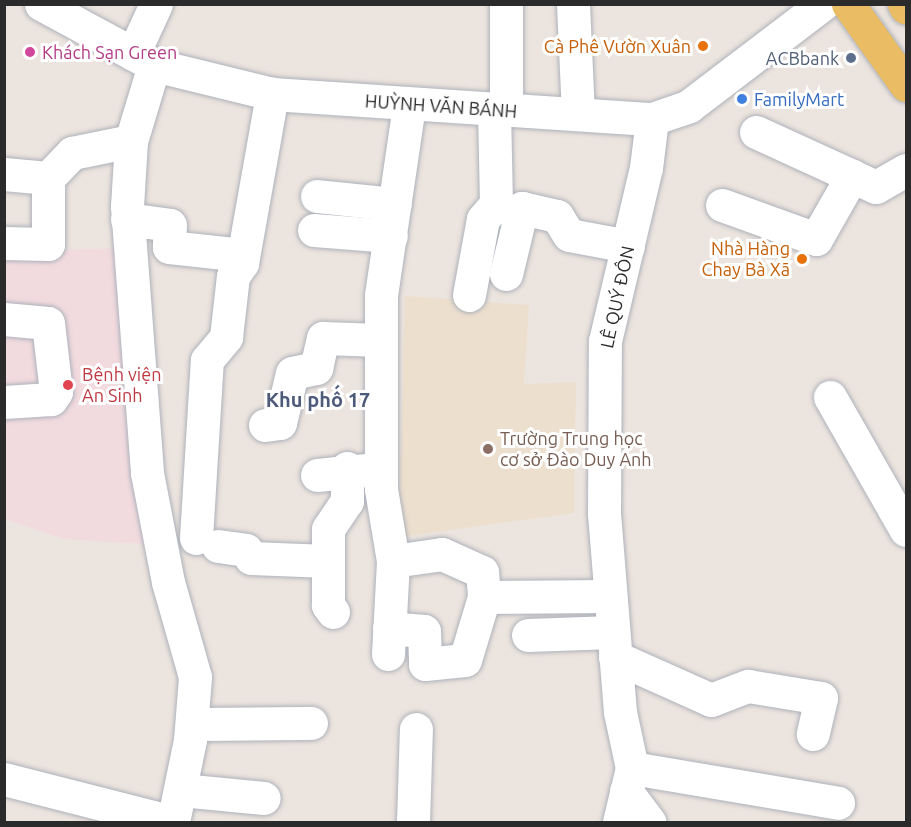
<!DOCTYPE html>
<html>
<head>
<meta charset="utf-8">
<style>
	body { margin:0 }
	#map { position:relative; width:911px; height:827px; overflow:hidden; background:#ece4de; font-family:Ubuntu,sans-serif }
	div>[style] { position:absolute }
	.education>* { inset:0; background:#eddfce }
	.medical>* { inset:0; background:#f2dbdf }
	.roads { filter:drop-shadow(0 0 2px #aeb2bb) drop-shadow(0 0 2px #aeb2bb) }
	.minor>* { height:33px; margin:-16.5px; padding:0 16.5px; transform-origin:16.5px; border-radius:16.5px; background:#fff }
	.major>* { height:33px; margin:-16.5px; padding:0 16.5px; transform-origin:16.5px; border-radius:16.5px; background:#eabd65 }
	.dots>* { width:16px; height:16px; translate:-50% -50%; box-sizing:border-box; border:3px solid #fff; border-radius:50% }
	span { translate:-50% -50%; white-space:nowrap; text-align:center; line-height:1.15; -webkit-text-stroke:6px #fff; paint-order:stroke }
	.food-label { font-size:18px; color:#c56008 }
	.right { translate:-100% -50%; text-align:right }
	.hotel-label { font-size:18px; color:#b23c85 }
	.left { translate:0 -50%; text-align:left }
	.service-label { font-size:18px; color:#4e5e75 }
	.shop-label { font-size:18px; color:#366cbe }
	.street-label { font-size:18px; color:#2b2b2b }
	.health-label { font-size:18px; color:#be3a42 }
	.education-label { font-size:18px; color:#785e54 }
	.neighbourhood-label { font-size:20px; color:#4d5a7a; font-weight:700 }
	.frame { position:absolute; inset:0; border:6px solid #2b2b2b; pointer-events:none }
</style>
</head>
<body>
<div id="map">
	<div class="education">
		<i style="clip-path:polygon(405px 296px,529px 305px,524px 384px,576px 382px,574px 513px,399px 537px)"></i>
	</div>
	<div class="medical">
		<i style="clip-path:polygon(121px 248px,144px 544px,64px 539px,5px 519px,4px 252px)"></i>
	</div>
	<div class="roads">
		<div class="minor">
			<i style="left:41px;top:4px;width:128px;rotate:28.4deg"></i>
			<i style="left:154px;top:65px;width:122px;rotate:13.8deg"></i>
			<i style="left:272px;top:94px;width:381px;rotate:3.8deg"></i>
			<i style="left:652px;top:119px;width:39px;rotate:-19deg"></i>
			<i style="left:689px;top:106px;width:168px;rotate:-37.3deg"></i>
			<i style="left:506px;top:4px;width:106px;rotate:90deg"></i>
			<i style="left:573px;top:4px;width:110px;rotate:87.4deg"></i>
			<i style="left:133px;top:54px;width:55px;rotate:-65.3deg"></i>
			<i style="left:154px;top:65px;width:79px;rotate:106.8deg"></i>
			<i style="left:131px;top:141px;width:65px;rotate:93.5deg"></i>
			<i style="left:127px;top:206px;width:268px;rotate:85.7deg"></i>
			<i style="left:147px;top:473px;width:111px;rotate:79.1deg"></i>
			<i style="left:168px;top:582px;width:99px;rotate:74.1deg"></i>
			<i style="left:195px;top:677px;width:63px;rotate:94.5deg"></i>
			<i style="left:190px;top:740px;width:84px;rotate:101.7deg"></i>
			<i style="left:756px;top:132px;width:106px;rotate:24.6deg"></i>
			<i style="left:4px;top:174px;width:44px;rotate:5.2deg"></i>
			<i style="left:317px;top:196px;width:78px;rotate:5.9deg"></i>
			<i style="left:722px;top:205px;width:100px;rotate:19.9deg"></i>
			<i style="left:816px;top:239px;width:73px;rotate:-60.3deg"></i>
			<i style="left:852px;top:176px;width:26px;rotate:25deg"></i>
			<i style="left:876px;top:187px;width:34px;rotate:-30deg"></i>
			<i style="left:127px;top:219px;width:43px;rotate:7.9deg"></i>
			<i style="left:170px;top:225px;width:22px;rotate:93deg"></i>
			<i style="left:169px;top:247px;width:74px;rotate:6.2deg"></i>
			<i style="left:314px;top:230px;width:77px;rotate:4.5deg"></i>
			<i style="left:4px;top:243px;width:44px;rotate:1.3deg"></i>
			<i style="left:48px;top:244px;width:66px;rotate:-90deg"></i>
			<i style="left:48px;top:178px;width:35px;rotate:-46deg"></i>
			<i style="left:72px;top:153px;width:60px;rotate:-11.5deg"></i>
			<i style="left:506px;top:274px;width:68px;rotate:-76.4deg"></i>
			<i style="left:522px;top:208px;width:36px;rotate:13deg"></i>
			<i style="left:557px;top:216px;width:22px;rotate:58deg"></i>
			<i style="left:569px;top:235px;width:60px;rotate:10.6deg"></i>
			<i style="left:469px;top:295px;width:77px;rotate:-79.6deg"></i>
			<i style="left:483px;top:219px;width:20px;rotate:-49deg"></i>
			<i style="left:496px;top:204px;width:94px;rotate:-91.2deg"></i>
			<i style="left:4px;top:319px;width:44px;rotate:5.2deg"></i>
			<i style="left:48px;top:323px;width:69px;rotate:83.4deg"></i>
			<i style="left:56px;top:392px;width:9px;rotate:126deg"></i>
			<i style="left:51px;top:399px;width:47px;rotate:176.3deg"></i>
			<i style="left:830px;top:397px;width:153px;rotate:60.3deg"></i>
			<i style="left:265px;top:425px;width:15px;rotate:-8deg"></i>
			<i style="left:280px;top:423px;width:51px;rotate:-76.5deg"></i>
			<i style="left:292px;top:373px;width:25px;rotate:-12deg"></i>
			<i style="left:316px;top:368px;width:31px;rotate:-77deg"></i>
			<i style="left:323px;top:338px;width:58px;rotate:2deg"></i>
			<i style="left:317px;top:475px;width:50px;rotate:-5.7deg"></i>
			<i style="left:196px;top:538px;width:178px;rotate:-86.5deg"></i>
			<i style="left:207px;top:360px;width:30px;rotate:-50deg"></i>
			<i style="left:226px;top:337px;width:61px;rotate:-83.5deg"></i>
			<i style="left:233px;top:276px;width:16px;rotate:-55deg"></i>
			<i style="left:242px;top:263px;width:172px;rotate:-79.9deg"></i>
			<i style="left:218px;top:546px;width:28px;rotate:8deg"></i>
			<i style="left:246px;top:550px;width:9px;rotate:58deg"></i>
			<i style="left:251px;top:558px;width:77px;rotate:2.2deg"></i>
			<i style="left:393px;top:561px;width:49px;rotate:-8.1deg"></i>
			<i style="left:442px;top:554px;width:44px;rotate:24.2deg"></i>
			<i style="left:482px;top:572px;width:25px;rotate:85deg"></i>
			<i style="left:484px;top:597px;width:126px;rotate:-0.5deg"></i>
			<i style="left:333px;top:612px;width:9px;rotate:-126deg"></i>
			<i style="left:328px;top:605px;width:76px;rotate:-90deg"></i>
			<i style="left:328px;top:529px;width:34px;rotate:-56deg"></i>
			<i style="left:347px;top:501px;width:33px;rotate:-90deg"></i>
			<i style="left:389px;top:628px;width:35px;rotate:5deg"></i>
			<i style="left:424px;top:631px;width:33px;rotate:88deg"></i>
			<i style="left:425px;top:664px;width:40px;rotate:-5.7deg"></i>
			<i style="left:465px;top:660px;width:66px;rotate:-73.2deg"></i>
			<i style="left:528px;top:635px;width:85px;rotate:-2deg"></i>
			<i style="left:388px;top:654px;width:93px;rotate:-86.9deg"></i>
			<i style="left:393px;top:561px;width:73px;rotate:-99.5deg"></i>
			<i style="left:381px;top:489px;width:194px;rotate:-90deg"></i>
			<i style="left:381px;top:295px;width:192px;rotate:-81.6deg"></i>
			<i style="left:615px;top:657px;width:105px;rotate:24.1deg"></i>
			<i style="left:711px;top:700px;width:40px;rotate:-21deg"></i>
			<i style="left:748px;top:686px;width:74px;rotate:9.3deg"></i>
			<i style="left:821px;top:698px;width:37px;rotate:103deg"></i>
			<i style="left:192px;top:724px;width:119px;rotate:-0.5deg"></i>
			<i style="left:632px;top:768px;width:209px;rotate:9.6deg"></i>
			<i style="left:4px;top:779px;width:174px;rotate:14.3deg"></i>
			<i style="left:181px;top:790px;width:83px;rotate:5.5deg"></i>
			<i style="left:626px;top:791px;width:39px;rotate:53deg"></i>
			<i style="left:413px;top:822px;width:93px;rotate:-88.2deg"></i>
			<i style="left:619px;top:822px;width:56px;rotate:-76.5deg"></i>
			<i style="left:632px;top:768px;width:57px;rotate:-102.1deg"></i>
			<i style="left:620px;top:712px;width:199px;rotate:-94.6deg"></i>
			<i style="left:604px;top:514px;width:173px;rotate:-89.7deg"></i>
			<i style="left:605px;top:341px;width:178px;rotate:-76.7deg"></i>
			<i style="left:646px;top:168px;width:49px;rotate:-83deg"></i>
		</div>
		<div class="major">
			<i style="left:848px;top:4px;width:100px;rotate:54.4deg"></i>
			<i style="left:904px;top:4px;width:4px;rotate:63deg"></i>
		</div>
	</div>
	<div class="dots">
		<i style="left:703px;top:46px;background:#e8710a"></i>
		<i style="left:30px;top:52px;background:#d1479c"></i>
		<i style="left:851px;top:58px;background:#5c6f8a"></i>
		<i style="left:742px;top:99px;background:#3f7fe0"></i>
		<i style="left:802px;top:259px;background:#e8710a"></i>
		<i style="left:68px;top:385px;background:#e0444e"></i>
		<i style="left:488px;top:449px;background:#8d6e63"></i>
	</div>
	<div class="food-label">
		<span class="right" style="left:691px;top:46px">Cà Phê Vườn Xuân</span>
		<span class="right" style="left:790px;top:259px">Nhà Hàng<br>Chay Bà Xã</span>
	</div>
	<div class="hotel-label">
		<span class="left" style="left:42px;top:52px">Khách Sạn Green</span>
	</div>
	<div class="service-label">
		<span class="right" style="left:839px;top:58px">ACBbank</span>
	</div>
	<div class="shop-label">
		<span class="left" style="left:754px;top:99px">FamilyMart</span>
	</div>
	<div class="street-label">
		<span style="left:441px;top:106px;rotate:4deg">HUỲNH VĂN BÁNH</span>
		<span style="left:617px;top:297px;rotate:-78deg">LÊ QUÝ ÐÔN</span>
	</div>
	<div class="health-label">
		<span class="left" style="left:82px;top:385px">Bệnh viện<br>An Sinh</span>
	</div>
	<div class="education-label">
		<span class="left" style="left:500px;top:449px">Trường Trung học<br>cơ sở Đào Duy Anh</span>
	</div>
	<div class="neighbourhood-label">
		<span style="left:318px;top:399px">Khu phố 17</span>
	</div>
	<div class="frame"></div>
</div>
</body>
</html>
